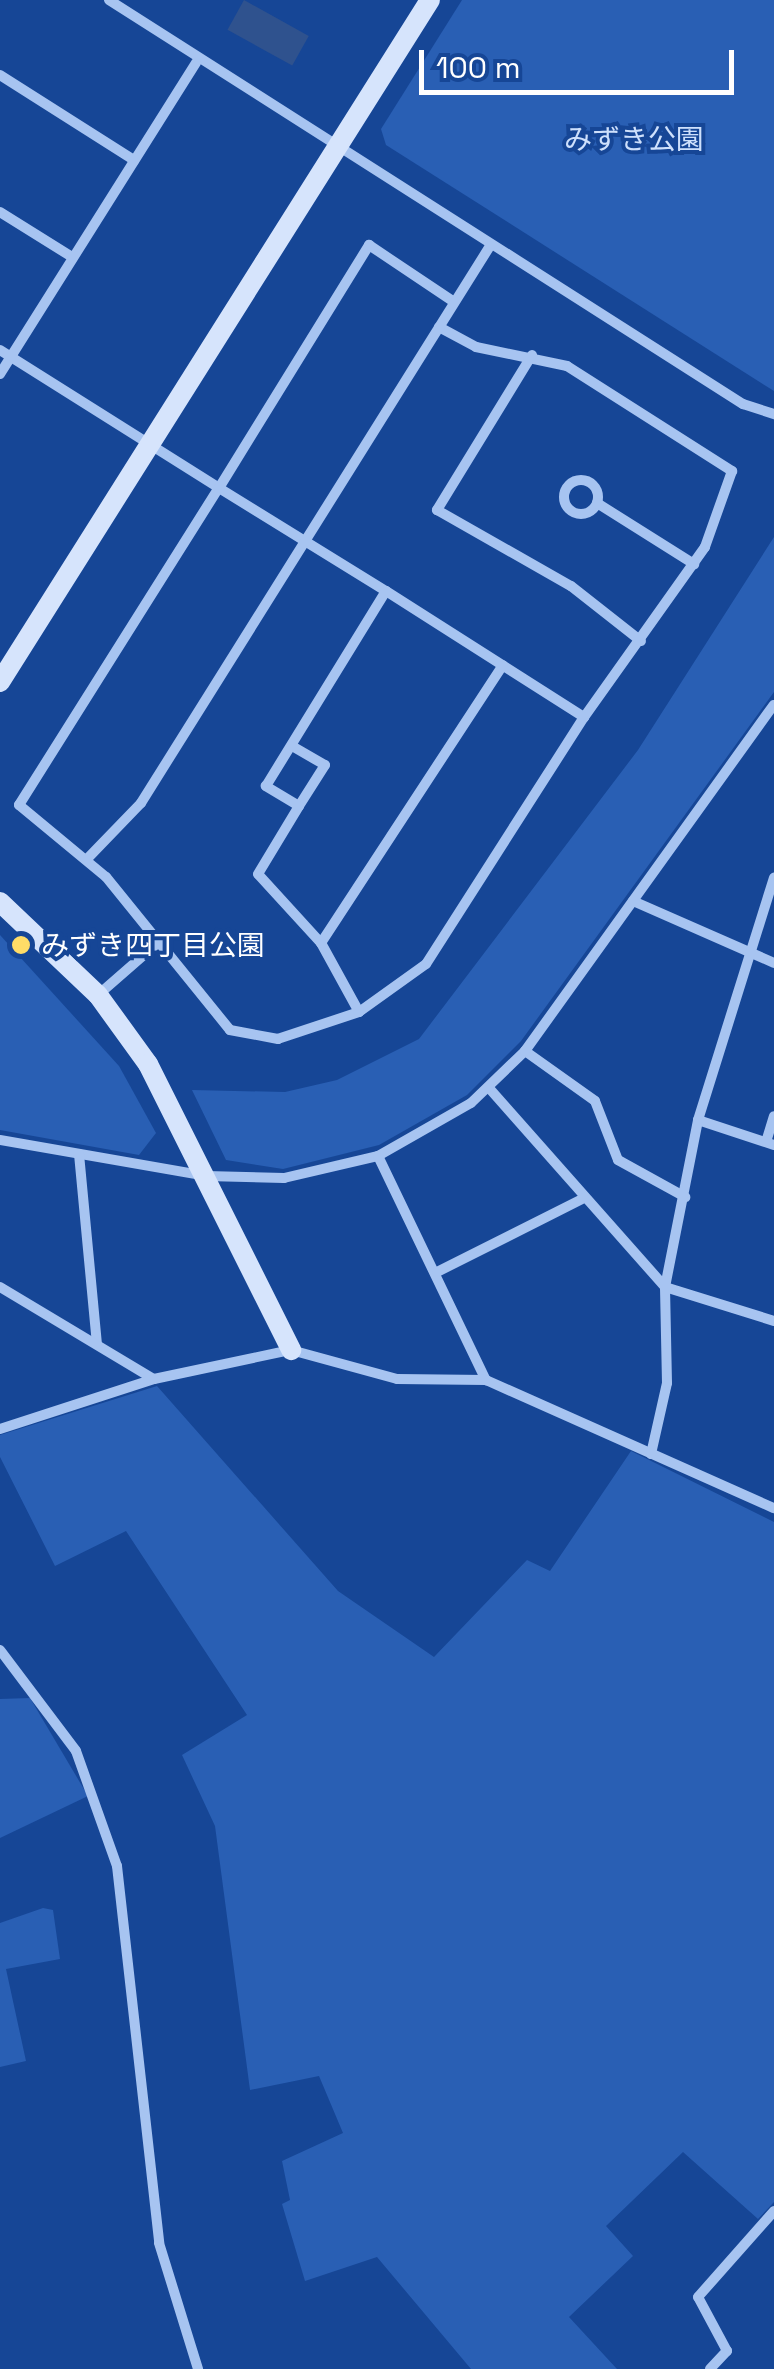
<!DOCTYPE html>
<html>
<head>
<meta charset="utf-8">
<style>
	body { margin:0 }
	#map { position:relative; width:774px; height:2369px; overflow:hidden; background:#164696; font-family:"Space Grotesk","Noto Sans JP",sans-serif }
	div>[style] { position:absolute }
	.green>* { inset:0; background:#295fb4 }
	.water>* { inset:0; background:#2f528e; transform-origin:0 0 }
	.street>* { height:10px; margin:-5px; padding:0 5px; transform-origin:5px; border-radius:5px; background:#a7c4f1 }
	.street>.ring { margin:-5px; padding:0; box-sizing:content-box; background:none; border:10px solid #a7c4f1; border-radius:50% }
	.secondary>* { height:20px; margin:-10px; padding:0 10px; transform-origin:10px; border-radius:10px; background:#d6e4fc }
	.dots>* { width:28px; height:28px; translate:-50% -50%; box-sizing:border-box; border:5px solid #164696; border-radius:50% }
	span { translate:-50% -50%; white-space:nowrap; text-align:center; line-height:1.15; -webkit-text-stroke:8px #164696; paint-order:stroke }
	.park-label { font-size:28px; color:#cee0fc }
	.poi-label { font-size:28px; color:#fff }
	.left { translate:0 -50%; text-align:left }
	.scale { position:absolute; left:419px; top:50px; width:315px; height:45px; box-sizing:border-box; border:5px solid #fff; border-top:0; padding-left:12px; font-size:30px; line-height:35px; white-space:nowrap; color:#fff; -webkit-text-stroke:8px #164696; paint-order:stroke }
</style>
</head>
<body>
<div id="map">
	<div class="green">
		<i style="clip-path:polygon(462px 0,774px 0,774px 391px,386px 145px,381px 129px)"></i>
		<i style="clip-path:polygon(774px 537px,774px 692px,521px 1041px,467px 1095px,379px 1145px,283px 1169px,226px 1160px,192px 1090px,285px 1092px,337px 1080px,419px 1039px,638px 750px)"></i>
		<i style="clip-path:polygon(0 935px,119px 1066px,156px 1133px,139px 1155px,0 1130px)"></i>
		<i style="clip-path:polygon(157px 1386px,338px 1591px,434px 1657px,527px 1560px,550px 1571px,631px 1451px,774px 1522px,774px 2202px,758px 2219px,683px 2152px,606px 2226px,633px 2256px,569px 2317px,617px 2369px,471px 2369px,377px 2257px,305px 2281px,282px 2204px,290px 2200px,282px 2161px,343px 2133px,319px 2076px,250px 2090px,215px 1826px,182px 1755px,247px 1715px,126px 1531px,55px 1566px,0 1457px,0 1435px)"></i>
		<i style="clip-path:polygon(30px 1698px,88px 1796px,0 1838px,0 1699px)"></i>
		<i style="clip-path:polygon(43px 1908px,53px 1910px,60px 1959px,6px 1969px,26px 2061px,0 2067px,0 1923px)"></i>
	</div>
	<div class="water">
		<i style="left:244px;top:0;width:74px;height:34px;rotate:29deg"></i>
	</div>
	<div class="street">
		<i style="left:109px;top:0;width:752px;rotate:32.51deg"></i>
		<i style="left:743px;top:404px;width:33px;rotate:18deg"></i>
		<i style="left:0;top:75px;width:159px;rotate:32.4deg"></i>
		<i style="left:0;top:212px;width:85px;rotate:32deg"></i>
		<i style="left:439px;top:327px;width:42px;rotate:28.4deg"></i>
		<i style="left:476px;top:347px;width:93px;rotate:11.8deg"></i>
		<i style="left:567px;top:366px;width:196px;rotate:32.5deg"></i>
		<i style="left:732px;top:471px;width:81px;rotate:109.6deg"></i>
		<i style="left:705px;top:547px;width:209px;rotate:125.4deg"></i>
		<i style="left:0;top:350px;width:259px;rotate:32.2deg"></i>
		<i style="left:219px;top:488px;width:196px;rotate:31.7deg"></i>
		<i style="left:386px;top:591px;width:235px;rotate:32.5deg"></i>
		<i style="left:584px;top:717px;width:293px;rotate:122.6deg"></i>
		<i style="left:426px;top:964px;width:82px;rotate:144.4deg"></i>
		<i style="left:359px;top:1012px;width:85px;rotate:161.6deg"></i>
		<i style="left:278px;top:1039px;width:49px;rotate:-169.4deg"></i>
		<i style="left:230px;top:1030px;width:197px;rotate:-129deg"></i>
		<i style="left:106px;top:877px;width:113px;rotate:-140.4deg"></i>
		<i style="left:19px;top:805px;width:375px;rotate:-57.8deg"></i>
		<i style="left:219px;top:488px;width:286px;rotate:-58.3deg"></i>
		<i style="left:369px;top:245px;width:102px;rotate:33.8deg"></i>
		<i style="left:532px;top:355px;width:182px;rotate:121.5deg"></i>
		<i style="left:437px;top:510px;width:154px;rotate:29.6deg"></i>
		<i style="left:571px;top:586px;width:89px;rotate:38.2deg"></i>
		<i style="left:0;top:374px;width:368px;rotate:-57.8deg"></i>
		<i class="ring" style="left:564px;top:480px;width:24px;height:24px"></i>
		<i style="left:597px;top:503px;width:115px;rotate:32.2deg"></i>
		<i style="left:292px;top:746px;width:38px;rotate:30deg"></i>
		<i style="left:325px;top:765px;width:49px;rotate:122.4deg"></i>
		<i style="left:87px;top:859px;width:78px;rotate:-46deg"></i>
		<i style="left:141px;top:803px;width:657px;rotate:-57.93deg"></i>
		<i style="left:633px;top:901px;width:154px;rotate:23.7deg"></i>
		<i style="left:321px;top:943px;width:332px;rotate:-56.8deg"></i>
		<i style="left:98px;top:995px;width:84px;rotate:-41.1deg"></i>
		<i style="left:359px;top:1012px;width:79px;rotate:-118.8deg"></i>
		<i style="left:321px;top:943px;width:93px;rotate:-132.4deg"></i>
		<i style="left:258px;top:874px;width:79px;rotate:-58.9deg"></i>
		<i style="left:299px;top:806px;width:39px;rotate:-149deg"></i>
		<i style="left:266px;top:786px;width:229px;rotate:-58.4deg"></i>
		<i style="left:525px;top:1051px;width:86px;rotate:35.5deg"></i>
		<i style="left:595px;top:1101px;width:63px;rotate:68.7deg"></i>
		<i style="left:618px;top:1160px;width:77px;rotate:28.9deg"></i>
		<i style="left:489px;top:1088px;width:266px;rotate:48.5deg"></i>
		<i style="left:665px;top:1287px;width:114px;rotate:17.3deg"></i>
		<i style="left:698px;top:1120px;width:80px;rotate:18.2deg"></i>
		<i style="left:0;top:1140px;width:209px;rotate:9.9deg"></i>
		<i style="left:206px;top:1176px;width:78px;rotate:1.5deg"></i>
		<i style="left:284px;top:1178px;width:97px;rotate:-13.2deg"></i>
		<i style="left:378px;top:1156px;width:107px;rotate:-29.7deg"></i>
		<i style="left:471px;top:1103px;width:75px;rotate:-43.9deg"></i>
		<i style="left:525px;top:1051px;width:426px;rotate:-54.3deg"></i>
		<i style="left:766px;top:1142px;width:27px;rotate:-73deg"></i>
		<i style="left:79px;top:1154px;width:191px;rotate:84.6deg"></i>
		<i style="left:378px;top:1156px;width:249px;rotate:64.3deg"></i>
		<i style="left:437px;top:1272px;width:165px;rotate:-26.7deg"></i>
		<i style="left:0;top:1287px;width:179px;rotate:30.9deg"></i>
		<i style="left:0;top:1429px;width:162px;rotate:-18deg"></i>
		<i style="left:154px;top:1379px;width:140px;rotate:-12deg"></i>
		<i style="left:291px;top:1350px;width:110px;rotate:15.3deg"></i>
		<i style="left:397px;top:1379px;width:89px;rotate:0.6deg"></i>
		<i style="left:486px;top:1380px;width:315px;rotate:24deg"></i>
		<i style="left:651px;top:1454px;width:73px;rotate:-77.3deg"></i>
		<i style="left:667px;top:1383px;width:96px;rotate:-91.2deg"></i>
		<i style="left:665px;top:1287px;width:170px;rotate:-78.8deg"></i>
		<i style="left:698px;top:1120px;width:254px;rotate:-72.6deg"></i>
		<i style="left:0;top:1650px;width:126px;rotate:53deg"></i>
		<i style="left:76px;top:1751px;width:122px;rotate:70.4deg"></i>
		<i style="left:117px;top:1866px;width:379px;rotate:83.6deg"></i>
		<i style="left:159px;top:2243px;width:132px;rotate:72.8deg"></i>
		<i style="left:710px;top:2369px;width:25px;rotate:-47deg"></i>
		<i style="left:727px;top:2351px;width:61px;rotate:-118.2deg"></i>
		<i style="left:698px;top:2297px;width:115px;rotate:-48.5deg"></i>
	</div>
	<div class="secondary">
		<i style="left:0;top:682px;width:806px;rotate:-57.77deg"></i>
		<i style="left:0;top:902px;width:135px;rotate:43.5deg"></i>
		<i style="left:98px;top:995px;width:85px;rotate:54.1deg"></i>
		<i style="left:148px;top:1064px;width:320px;rotate:63.4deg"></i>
	</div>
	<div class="dots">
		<i style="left:21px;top:945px;background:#ffdc67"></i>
	</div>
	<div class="park-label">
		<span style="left:634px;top:139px">みずき公園</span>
	</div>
	<div class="poi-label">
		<span class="left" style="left:41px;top:945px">みずき四丁目公園</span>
	</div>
	<div class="scale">100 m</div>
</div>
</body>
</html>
